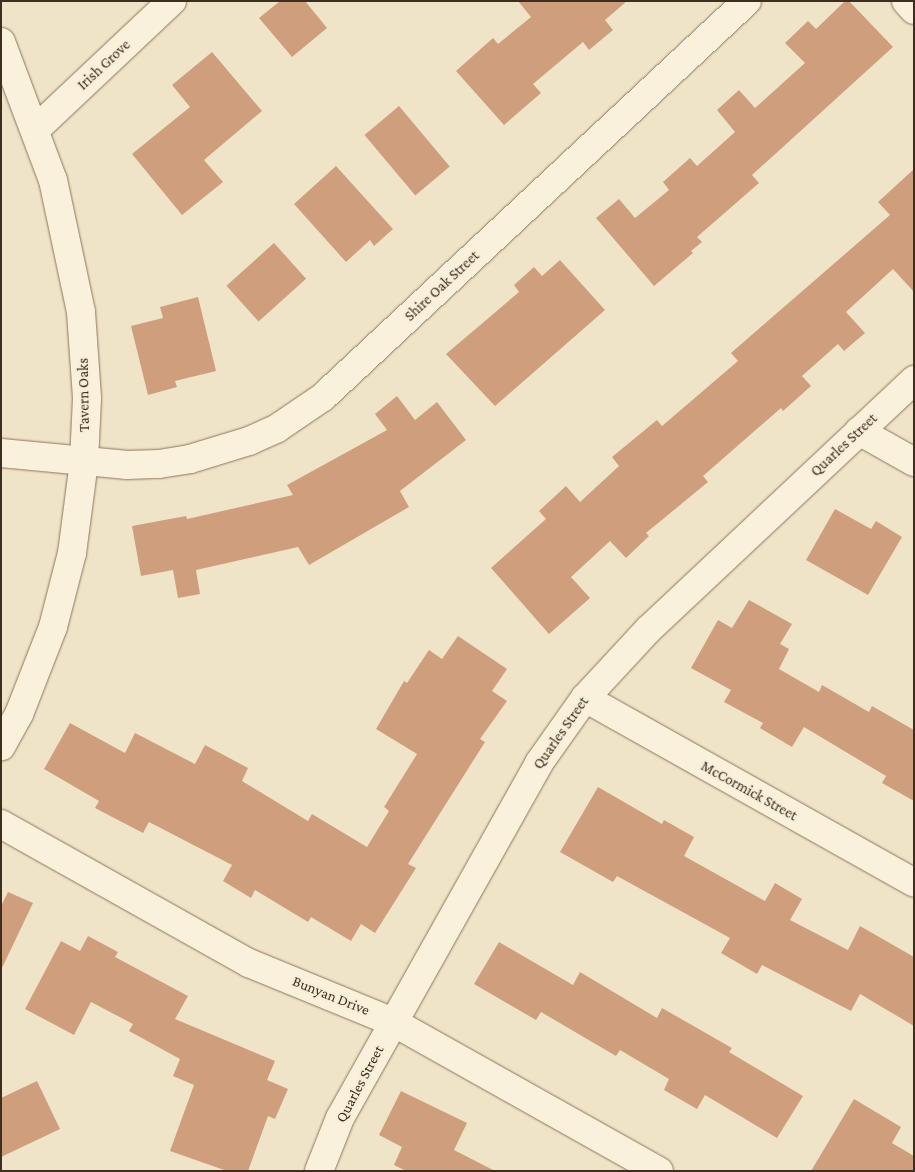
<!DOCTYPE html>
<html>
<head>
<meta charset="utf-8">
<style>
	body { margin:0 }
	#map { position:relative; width:915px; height:1172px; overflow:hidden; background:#f0e4c8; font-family:"Crimson Pro",serif }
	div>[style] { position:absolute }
	.building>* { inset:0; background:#cf9f7d; transform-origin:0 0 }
	.roads { filter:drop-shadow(0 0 1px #8d765c) drop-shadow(0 0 1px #8d765c) }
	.street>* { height:28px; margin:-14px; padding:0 14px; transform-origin:14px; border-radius:14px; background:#faf1dc }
	.secondary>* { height:28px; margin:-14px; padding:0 14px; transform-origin:14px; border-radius:14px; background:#faf1dc }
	span { translate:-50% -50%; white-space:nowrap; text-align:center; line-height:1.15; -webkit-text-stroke:4.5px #f7eed8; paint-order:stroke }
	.street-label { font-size:15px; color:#3d2e20 }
	.frame { position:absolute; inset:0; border:2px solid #3d2e20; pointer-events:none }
</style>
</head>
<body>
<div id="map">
	<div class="building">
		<i style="clip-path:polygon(280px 1px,305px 1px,327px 28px,292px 57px,259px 18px)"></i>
		<i style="clip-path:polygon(518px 1px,627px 1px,605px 20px,613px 30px,589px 50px,583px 42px,533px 84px,541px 93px,504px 125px,456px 71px,493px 38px,498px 44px,531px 17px)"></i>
		<i style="clip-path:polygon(845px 1px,849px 1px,893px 47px,752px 175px,759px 183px,697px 237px,702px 242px,691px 251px,693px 253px,654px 286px,596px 218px,619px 199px,635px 218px,669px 190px,663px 182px,690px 158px,697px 166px,735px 132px,717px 110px,739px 90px,755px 108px,805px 63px,785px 43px,808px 21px,816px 29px)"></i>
		<i style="clip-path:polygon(212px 52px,262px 111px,204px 160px,223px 182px,182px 215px,132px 154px,190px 107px,172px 85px)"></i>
		<i style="left:399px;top:106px;width:79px;height:45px;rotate:50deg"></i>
		<i style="clip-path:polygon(336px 166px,393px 229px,374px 246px,370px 240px,346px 262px,294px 204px)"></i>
		<i style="clip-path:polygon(914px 169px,914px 292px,893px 269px,846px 312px,865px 333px,844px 351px,838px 344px,802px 376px,811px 386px,783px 411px,781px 408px,703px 476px,708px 482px,646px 533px,649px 536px,626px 558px,610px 541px,571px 577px,590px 598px,549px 634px,491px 568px,546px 519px,539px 511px,566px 486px,580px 502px,619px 466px,612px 457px,657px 420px,662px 426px,738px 361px,731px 353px,890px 215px,878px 202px)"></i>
		<i style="left:274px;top:243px;width:48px;height:64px;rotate:48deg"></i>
		<i style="clip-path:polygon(560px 260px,605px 310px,495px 406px,446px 354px,519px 292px,514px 285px,534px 267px,542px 276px)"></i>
		<i style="clip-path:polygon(198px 297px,216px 371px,175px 381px,177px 387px,148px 395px,131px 326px,163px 318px,160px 307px)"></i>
		<i style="clip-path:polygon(397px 396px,415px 420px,437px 402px,466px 440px,400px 491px,409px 507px,309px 565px,298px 547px,196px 570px,200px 594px,178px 598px,173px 570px,141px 576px,132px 526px,186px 516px,187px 519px,293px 495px,287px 485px,387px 430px,375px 414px)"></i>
		<i style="clip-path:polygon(835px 509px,871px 529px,876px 521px,902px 537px,868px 595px,806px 560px)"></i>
		<i style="clip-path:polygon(749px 600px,792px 624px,780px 644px,789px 649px,779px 669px,819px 692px,822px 685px,869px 712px,872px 706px,914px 730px,914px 801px,882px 783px,886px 776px,804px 727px,792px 747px,760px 728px,763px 723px,724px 702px,731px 690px,691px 668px,718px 620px,732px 628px)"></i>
		<i style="clip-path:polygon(458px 636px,507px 669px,492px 691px,507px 701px,480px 739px,485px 742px,408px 864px,416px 868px,375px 933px,361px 924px,351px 941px,311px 917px,308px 922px,255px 890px,251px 898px,223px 881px,232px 865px,149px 822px,143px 833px,95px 808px,99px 801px,44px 769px,70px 723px,125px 753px,135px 733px,195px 764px,205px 745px,248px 768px,242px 781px,308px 821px,312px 814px,367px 847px,389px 811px,384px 807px,417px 754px,376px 729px,404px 681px,407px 683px,429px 650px,442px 659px)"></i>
		<i style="clip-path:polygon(598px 787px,662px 824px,664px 820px,694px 837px,684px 856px,765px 901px,775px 883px,802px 899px,790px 920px,848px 950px,860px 926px,914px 957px,914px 1026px,860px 994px,851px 1011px,762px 965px,757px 974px,721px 953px,730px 938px,617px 876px,613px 882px,560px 852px)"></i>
		<i style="clip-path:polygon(8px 892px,33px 903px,1px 970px,1px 906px)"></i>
		<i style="clip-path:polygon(88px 936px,118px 952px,115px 957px,188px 996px,175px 1019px,275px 1061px,267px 1080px,288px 1089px,275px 1119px,268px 1116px,248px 1171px,227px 1171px,170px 1151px,194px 1085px,173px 1076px,180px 1059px,129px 1031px,133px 1024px,91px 1002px,74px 1035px,25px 1009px,61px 941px,80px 951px)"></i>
		<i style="clip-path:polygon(499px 942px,573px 985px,580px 972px,657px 1018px,662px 1008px,732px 1048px,729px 1052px,803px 1096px,777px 1138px,705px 1095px,697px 1109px,664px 1090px,669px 1079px,620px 1050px,616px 1056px,541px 1012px,536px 1020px,474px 984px)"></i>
		<i style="clip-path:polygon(37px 1081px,60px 1129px,1px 1157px,1px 1098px)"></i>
		<i style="clip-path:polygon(401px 1091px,467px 1123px,454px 1150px,495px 1171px,406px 1171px,394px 1165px,402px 1147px,379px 1135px)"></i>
		<i style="clip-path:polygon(854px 1099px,901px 1127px,892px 1143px,914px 1156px,914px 1171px,811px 1171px)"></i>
	</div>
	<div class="roads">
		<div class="street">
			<i style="left:906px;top:1px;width:12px;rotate:48deg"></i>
			<i style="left:36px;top:129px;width:187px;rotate:-43.3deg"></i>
			<i style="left:859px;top:431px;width:63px;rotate:29.4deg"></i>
			<i style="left:1px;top:453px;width:127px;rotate:5.4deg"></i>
			<i style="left:127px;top:465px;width:32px;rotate:-2deg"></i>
			<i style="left:159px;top:464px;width:31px;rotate:-9deg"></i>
			<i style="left:190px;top:459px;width:62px;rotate:-17deg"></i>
			<i style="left:249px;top:441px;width:30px;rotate:-24deg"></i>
			<i style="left:276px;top:429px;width:57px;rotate:-34.2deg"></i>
			<i style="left:323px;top:397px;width:580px;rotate:-43.04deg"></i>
			<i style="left:585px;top:698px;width:377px;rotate:29.3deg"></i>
			<i style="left:1px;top:824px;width:284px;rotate:29.3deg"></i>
			<i style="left:249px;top:963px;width:156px;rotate:22.3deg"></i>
			<i style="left:393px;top:1022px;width:305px;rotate:29.3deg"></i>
			<i style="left:319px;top:1171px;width:57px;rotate:-68.4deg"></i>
			<i style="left:340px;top:1118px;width:407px;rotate:-60.7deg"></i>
			<i style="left:539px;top:763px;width:80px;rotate:-54.7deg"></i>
			<i style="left:585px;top:698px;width:94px;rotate:-47.2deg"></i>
			<i style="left:649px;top:629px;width:364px;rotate:-43.2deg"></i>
		</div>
		<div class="secondary">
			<i style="left:1px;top:42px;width:147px;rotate:69.4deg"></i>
			<i style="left:53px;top:180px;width:135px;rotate:78deg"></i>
			<i style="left:81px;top:312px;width:86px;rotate:86deg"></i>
			<i style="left:87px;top:398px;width:64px;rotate:92.7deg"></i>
			<i style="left:84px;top:462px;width:92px;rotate:97.5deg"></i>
			<i style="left:72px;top:553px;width:76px;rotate:104.4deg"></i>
			<i style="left:53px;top:627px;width:93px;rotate:111.3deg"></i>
			<i style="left:19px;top:714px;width:37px;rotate:119deg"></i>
		</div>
	</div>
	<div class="street-label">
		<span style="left:104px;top:65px;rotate:-43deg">Irish Grove</span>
		<span style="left:442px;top:286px;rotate:-43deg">Shire Oak Street</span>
		<span style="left:84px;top:395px;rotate:-91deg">Tavern Oaks</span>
		<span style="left:844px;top:445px;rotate:-43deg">Quarles Street</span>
		<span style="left:561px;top:733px;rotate:-55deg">Quarles Street</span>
		<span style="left:749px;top:791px;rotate:29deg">McCormick Street</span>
		<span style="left:331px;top:996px;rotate:22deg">Bunyan Drive</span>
		<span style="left:360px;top:1084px;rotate:-62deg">Quarles Street</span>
	</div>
	<div class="frame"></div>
</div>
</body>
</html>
